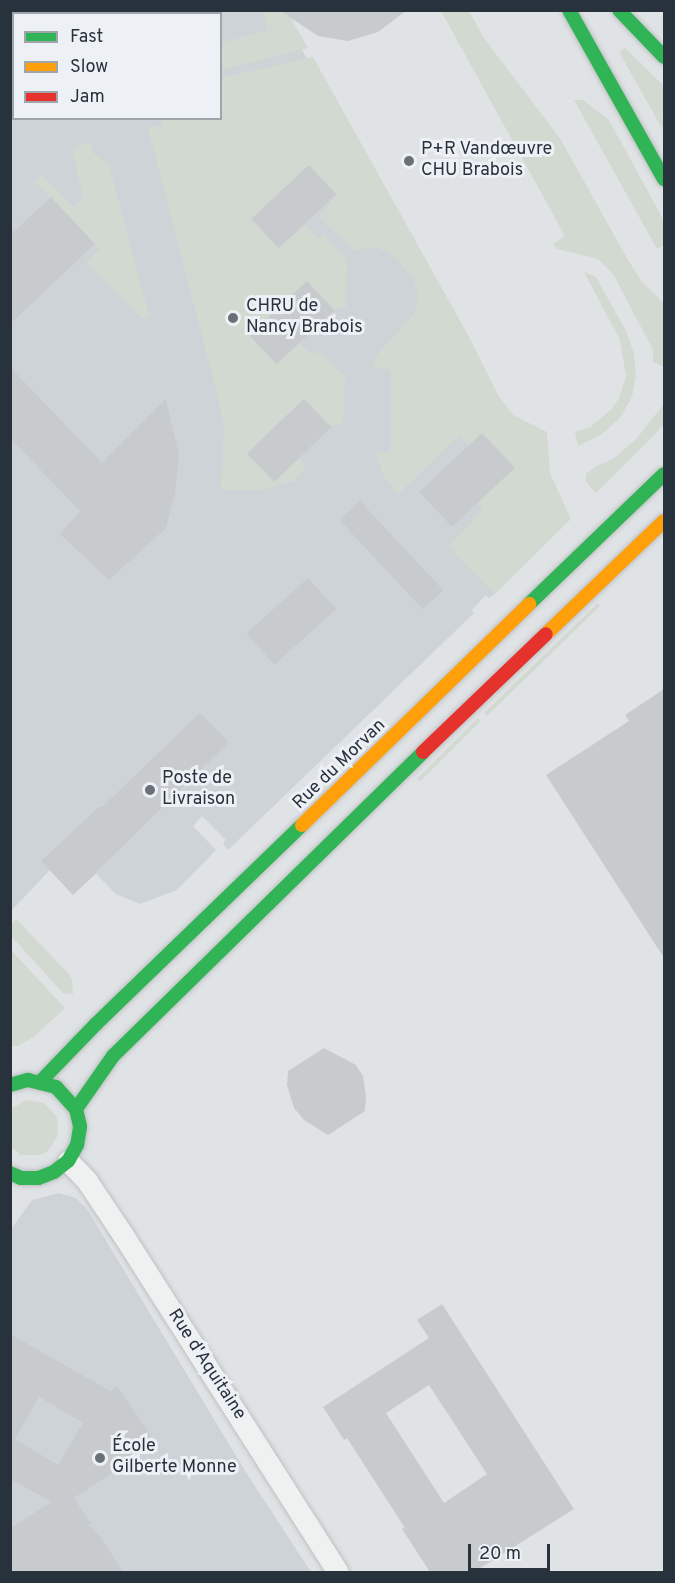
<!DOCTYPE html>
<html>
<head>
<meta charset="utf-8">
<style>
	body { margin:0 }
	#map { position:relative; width:675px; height:1583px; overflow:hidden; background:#e0e3e5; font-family:Overpass,sans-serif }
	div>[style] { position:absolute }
	.built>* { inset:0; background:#ced3d8 }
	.green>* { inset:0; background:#d2d9d0; transform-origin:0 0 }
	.building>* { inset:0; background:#c8cbcd; transform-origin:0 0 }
	.roads { filter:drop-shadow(0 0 2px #bec1c3) drop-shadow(0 0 2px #bec1c3) }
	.street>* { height:21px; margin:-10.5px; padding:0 10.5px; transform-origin:10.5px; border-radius:10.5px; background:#eff1f1 }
	.fast>* { height:14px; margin:-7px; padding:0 7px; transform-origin:7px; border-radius:7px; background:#30b455 }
	.slow>* { height:14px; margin:-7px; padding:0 7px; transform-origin:7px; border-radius:7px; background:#ff9f0a }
	.jam>* { height:14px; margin:-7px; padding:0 7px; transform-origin:7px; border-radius:7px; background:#e5322d }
	.dots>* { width:16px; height:16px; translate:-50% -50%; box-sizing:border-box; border:3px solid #edf1f5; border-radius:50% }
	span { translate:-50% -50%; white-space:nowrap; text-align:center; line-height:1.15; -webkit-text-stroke:6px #edf1f5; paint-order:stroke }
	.poi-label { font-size:18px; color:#28323d }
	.left { translate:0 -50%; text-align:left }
	.street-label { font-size:18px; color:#28323d }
	.frame { position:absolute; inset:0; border:12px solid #28323d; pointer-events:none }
	.legend { position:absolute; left:12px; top:12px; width:210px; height:108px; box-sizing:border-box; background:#edf1f5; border:2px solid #9ea5ab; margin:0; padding:8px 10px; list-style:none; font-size:18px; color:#28323d }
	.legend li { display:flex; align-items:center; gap:12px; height:30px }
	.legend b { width:30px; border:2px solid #9ea5ab }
	.scale { position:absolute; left:468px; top:1544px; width:82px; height:27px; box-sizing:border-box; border:3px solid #28323d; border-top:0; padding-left:8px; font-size:18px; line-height:21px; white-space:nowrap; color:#28323d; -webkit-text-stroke:4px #edf1f5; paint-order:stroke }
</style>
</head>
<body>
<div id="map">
	<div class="built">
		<i style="clip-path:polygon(evenodd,11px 11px,280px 11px,568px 518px,492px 596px,489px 598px,486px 595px,472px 610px,474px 613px,228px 850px,223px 844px,226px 840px,202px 816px,193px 826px,216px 850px,177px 890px,140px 904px,116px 894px,96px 874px,73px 895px,50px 870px,11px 911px,11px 11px,14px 14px,220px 14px,220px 118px,14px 118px,14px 14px)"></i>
		<i style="clip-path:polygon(59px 1193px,76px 1198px,87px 1209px,247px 1474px,311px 1572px,11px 1572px,11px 1229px,32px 1200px)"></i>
	</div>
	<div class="green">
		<i style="clip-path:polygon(262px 11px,287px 11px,308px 48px,221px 70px,221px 43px,268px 30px)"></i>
		<i style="clip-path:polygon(441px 11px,469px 11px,484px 38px,561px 140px,628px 260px,642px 282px,664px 303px,664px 367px,653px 362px,653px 350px,613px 274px,598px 259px,557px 249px,553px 244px,565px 236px)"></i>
		<i style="clip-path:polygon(625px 48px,664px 86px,664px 132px,619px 52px)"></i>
		<i style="clip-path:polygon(313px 57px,468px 335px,498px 395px,513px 415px,547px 432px,550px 473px,571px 519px,495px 594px,448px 546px,483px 510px,477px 502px,515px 467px,482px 433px,469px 445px,459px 436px,398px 494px,383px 475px,376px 453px,390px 451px,391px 370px,372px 366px,375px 357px,415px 313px,418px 297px,414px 280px,396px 258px,377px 247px,353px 250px,319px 217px,336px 194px,309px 165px,251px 219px,279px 247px,305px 225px,318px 239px,323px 234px,347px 259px,346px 307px,334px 310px,307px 281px,250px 336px,276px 364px,300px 343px,312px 355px,318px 351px,345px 377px,343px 422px,331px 427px,303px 399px,247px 452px,274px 481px,299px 458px,306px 467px,294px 481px,264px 490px,221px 489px,224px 427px,217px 394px,148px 128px,163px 125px,162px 119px,220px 118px,221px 78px)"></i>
		<i style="clip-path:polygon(574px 100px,583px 100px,609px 120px,664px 221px,664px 245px,657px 249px)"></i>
		<i style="clip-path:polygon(86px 143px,90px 145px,93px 153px,106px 162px,110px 169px,149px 315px,147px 319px,141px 317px,87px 262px,100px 249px,34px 181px,42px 175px,74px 207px,83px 198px,73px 153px,77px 146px)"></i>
		<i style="clip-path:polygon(584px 272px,596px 277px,626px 331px,634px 353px,636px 375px,632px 397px,620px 418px,602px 434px,578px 446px,575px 432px,590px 427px,611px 410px,619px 398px,626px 376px,620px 340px)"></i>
		<i style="clip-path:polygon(664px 399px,664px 425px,596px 493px,586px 482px,586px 474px,598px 465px,613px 459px,637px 438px,663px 405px)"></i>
		<i style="clip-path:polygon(598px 603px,600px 606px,487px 716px,484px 713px)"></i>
		<i style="left:478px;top:718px;width:4px;height:86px;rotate:45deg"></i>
		<i style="clip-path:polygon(16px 919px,68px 973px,72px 979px,73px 994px,63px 993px,11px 936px,11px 924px)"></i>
		<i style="clip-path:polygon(10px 949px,65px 1008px,35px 1036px,18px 1046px,11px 1046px)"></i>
		<i style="clip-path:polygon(26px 1100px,44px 1103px,57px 1117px,58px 1135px,48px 1151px,40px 1155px,21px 1155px,11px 1147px,11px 1109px)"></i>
	</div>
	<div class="building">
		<i style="clip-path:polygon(279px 10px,407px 10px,378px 32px,348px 41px,318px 36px)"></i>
		<i style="left:309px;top:165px;width:40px;height:79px;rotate:47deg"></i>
		<i style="clip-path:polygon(51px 197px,95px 244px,10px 324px,10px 235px)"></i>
		<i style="left:307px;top:281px;width:40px;height:79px;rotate:47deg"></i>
		<i style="clip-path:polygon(10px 367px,102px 463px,166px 399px,179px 456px,175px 493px,166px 528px,109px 580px,60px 534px,80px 511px,10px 438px)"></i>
		<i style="left:304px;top:399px;width:39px;height:79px;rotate:46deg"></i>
		<i style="left:482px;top:433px;width:48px;height:86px;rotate:47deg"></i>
		<i style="left:360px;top:501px;width:122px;height:28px;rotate:47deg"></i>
		<i style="left:308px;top:578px;width:42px;height:83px;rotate:48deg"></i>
		<i style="clip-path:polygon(664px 689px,664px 958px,546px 775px,629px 721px,625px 715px)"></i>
		<i style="clip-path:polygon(200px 713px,229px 742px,73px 895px,41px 861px,100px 806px,102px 807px)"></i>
		<i style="clip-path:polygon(324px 1048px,356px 1065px,363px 1076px,366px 1096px,365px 1111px,328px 1135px,304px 1120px,294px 1108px,287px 1085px,288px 1071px)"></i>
		<i style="clip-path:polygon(evenodd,442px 1304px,574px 1509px,474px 1572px,430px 1572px,402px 1529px,405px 1528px,347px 1438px,344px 1440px,323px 1407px,429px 1338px,417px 1320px,442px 1304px,429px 1385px,487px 1474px,444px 1503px,386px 1413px,429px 1385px)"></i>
		<i style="clip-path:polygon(evenodd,10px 1334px,110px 1391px,117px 1386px,151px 1436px,128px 1450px,133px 1459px,74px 1498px,92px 1525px,86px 1523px,100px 1536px,123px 1572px,10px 1572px,10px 1528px,52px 1502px,10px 1479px,10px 1334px,39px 1397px,83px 1423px,58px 1465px,15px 1439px,39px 1397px)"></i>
	</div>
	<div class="roads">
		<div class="street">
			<i style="left:68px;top:1161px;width:28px;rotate:46deg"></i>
			<i style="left:87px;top:1181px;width:65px;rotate:56.3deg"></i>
			<i style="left:123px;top:1235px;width:400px;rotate:57.5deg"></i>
		</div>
		<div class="fast">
			<i style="left:569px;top:10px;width:194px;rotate:60.7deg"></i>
			<i style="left:619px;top:10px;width:65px;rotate:46.2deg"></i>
			<i style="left:529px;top:604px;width:187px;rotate:-43.9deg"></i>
			<i style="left:41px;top:1081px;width:79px;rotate:-46deg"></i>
			<i style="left:96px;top:1024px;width:286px;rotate:-44deg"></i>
			<i style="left:10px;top:1085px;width:19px;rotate:-16deg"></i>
			<i style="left:28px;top:1080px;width:29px;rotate:14deg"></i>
			<i style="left:56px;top:1087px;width:30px;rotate:48deg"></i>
			<i style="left:76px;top:1109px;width:18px;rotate:77deg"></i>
			<i style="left:80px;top:1127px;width:18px;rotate:99deg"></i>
			<i style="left:77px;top:1145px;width:18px;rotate:119deg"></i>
			<i style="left:68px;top:1161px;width:18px;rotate:142deg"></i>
			<i style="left:54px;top:1172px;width:17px;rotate:159deg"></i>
			<i style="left:38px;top:1178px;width:17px;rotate:180deg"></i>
			<i style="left:21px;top:1178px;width:12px;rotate:-156deg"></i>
			<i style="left:76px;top:1109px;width:65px;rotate:-55.1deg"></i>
			<i style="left:113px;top:1056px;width:434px;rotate:-44.4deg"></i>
		</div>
		<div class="slow">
			<i style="left:546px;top:634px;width:163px;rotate:-43.8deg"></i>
			<i style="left:302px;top:825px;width:317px;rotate:-44.2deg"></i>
		</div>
		<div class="jam">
			<i style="left:423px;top:752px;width:170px;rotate:-43.8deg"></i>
		</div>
	</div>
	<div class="dots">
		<i style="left:409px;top:161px;background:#687078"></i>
		<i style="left:233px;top:318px;background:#687078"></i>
		<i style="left:150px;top:790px;background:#687078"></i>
		<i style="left:100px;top:1458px;background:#687078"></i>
	</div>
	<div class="poi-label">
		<span class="left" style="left:421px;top:161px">P+R Vandœuvre<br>CHU Brabois</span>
		<span class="left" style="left:246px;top:318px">CHRU de<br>Nancy Brabois</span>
		<span class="left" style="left:162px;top:790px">Poste de<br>Livraison</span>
		<span class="left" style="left:112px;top:1458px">École<br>Gilberte Monne</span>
	</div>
	<div class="street-label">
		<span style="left:340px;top:765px;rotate:-44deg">Rue du Morvan</span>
		<span style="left:206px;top:1365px;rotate:57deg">Rue d'Aquitaine</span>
	</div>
	<div class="frame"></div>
	<ul class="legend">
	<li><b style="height:8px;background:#30b455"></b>Fast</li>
	<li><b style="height:8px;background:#ff9f0a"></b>Slow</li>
	<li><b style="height:8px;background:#e5322d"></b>Jam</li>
	</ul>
	<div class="scale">20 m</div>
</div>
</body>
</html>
